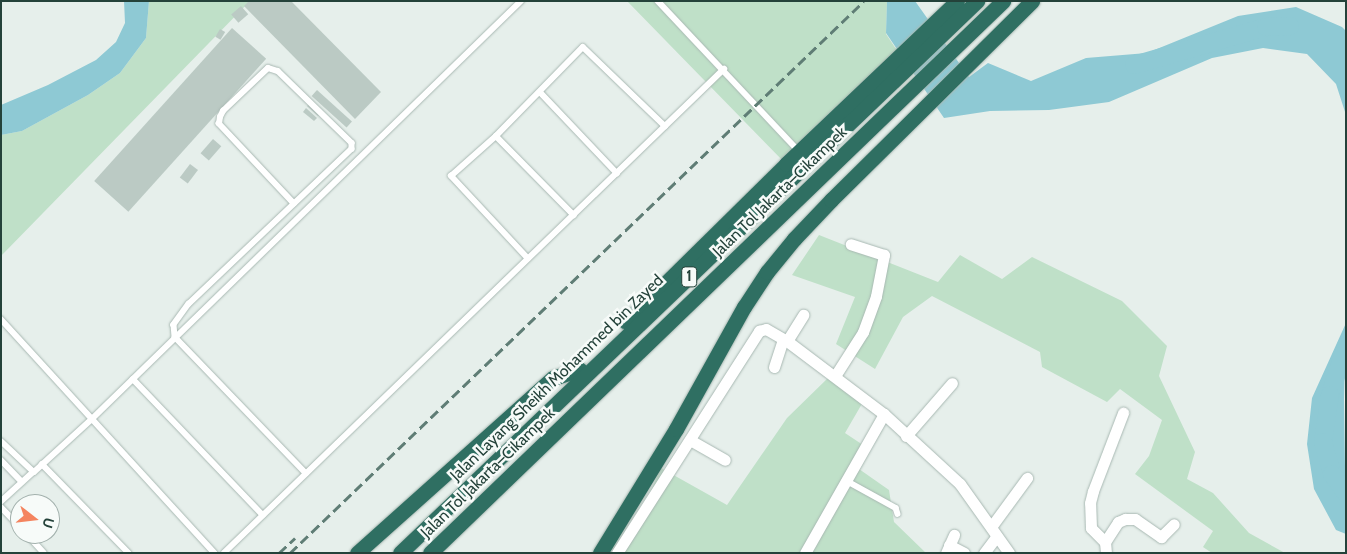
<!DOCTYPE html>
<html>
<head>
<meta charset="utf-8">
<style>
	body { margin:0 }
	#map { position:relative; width:1347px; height:554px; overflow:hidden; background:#e6efeb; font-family:Cabin,sans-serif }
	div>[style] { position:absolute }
	.green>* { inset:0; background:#bfe0c8 }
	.water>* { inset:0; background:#8ec9d4 }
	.river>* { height:18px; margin:-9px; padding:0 9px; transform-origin:9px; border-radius:9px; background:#8ec9d4 }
	.building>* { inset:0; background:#bbcac4; transform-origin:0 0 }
	.roads { filter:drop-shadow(0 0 1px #a8b8b2) drop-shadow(0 0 1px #a8b8b2) }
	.service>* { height:5.5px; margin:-2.75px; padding:0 2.75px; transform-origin:2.75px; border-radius:2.75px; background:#fff }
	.minor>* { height:11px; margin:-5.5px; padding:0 5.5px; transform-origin:5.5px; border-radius:5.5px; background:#fff }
	.motorway>* { height:15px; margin:-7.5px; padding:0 7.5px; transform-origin:7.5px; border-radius:7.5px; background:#2f6f62 }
	.rail>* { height:3px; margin-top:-1.5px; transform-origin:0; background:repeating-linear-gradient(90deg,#5f7d75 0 10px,transparent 0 15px) }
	span { translate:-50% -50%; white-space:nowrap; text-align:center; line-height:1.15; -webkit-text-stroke:5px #f7fbf9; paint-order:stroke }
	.shield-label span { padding:1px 4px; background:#f7fbf9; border:1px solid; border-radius:4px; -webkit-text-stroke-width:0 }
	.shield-label { font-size:15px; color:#24423a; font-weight:700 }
	.street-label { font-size:16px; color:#24423a }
	.frame { position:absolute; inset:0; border:2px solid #24423a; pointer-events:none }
	.north { position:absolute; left:10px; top:494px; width:50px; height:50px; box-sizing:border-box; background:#f7fbf9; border:1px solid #a3b1ad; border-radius:50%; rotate:106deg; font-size:14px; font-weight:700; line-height:20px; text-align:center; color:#24423a }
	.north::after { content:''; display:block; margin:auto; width:18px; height:22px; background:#f4845f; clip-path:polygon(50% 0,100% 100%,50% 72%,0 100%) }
</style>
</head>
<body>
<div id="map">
	<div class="green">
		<i style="clip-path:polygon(149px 1px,250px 1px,1px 256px,1px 135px,22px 131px,88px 95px,120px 73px,146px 38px)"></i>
		<i style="clip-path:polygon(627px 1px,887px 1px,886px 34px,900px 55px,786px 164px)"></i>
		<i style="clip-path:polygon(819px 235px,938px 282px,960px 255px,1002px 279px,1032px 257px,1122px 301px,1167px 346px,1159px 376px,1195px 452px,1187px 479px,1213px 493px,1249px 533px,1285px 553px,1212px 553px,1203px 547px,1213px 531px,1135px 474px,1149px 456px,1162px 420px,1120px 389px,1107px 402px,1042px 367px,1040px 352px,932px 296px,903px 317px,875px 369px,836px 344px,855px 297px,792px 275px)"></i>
		<i style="clip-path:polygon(829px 377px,863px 402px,845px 433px,866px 447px,859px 469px,889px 490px,894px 522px,926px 553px,623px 553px,661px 468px,727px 505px,787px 418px)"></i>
	</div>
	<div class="water">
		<i style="clip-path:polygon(124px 1px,149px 1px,146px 38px,120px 73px,88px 95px,22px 131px,1px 135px,1px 105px,48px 85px,96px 60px,116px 42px,125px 23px)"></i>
		<i style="clip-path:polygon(887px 1px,915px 1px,969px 77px,988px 63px,1031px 81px,1086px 58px,1147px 53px,1238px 16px,1296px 7px,1342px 27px,1346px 31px,1346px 115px,1336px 84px,1307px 54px,1263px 48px,1212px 58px,1109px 102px,1049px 110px,990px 111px,944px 118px,886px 33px)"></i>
		<i style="clip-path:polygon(1346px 323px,1344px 399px,1346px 534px,1336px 530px,1314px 489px,1307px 444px,1312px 398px)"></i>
	</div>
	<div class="river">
		<i style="left:1134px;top:65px;width:137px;rotate:-16.1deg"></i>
		<i style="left:1266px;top:27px;width:24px;rotate:-2deg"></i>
		<i style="left:1346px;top:346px;width:52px;rotate:108.1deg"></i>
		<i style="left:1330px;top:395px;width:48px;rotate:98.5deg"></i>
		<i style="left:1323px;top:442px;width:33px;rotate:74deg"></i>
		<i style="left:1332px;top:474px;width:24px;rotate:54deg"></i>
	</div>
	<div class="building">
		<i style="clip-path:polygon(249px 1px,291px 1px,381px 92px,355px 119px,244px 6px)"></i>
		<i style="left:241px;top:6px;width:11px;height:13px;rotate:49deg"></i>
		<i style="left:232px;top:28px;width:46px;height:206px;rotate:42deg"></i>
		<i style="left:220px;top:29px;width:6px;height:9px;rotate:31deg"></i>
		<i style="left:317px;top:90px;width:47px;height:8px;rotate:42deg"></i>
		<i style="clip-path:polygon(309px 104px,321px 114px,318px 116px,307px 106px)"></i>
		<i style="clip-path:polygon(306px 108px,317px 118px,314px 121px,303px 112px)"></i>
		<i style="left:213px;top:139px;width:11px;height:19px;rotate:41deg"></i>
		<i style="left:190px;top:164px;width:10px;height:17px;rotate:37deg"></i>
	</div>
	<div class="roads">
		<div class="service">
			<i style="left:658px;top:1px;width:204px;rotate:46.8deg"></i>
			<i style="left:540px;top:92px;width:112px;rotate:46.5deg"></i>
			<i style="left:496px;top:136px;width:111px;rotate:45.4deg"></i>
			<i style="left:294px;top:204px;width:110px;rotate:-133.2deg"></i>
			<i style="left:219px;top:124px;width:7px;rotate:-82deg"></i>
			<i style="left:220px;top:117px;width:7px;rotate:-63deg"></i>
			<i style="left:223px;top:111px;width:62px;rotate:-43.7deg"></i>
			<i style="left:268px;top:68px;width:10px;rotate:17deg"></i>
			<i style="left:278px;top:71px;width:103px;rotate:44.2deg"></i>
			<i style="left:352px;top:143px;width:6px;rotate:90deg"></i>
			<i style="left:352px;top:149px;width:225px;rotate:136.4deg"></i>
			<i style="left:189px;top:304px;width:26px;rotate:126deg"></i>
			<i style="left:174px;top:325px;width:12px;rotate:85deg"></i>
			<i style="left:175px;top:337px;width:189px;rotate:46.1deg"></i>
			<i style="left:528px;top:259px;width:113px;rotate:-132.9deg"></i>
			<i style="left:451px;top:176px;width:60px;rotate:-41.6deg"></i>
			<i style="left:496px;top:136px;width:124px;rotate:-45.7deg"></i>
			<i style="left:583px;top:47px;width:114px;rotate:43.9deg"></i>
			<i style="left:1px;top:319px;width:317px;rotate:47.6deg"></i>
			<i style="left:133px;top:379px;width:188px;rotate:46.3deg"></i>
			<i style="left:1px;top:441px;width:45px;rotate:43.2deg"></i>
			<i style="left:34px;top:472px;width:45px;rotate:137.7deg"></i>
			<i style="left:1px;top:460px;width:30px;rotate:46deg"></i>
			<i style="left:42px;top:464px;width:124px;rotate:45.7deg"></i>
			<i style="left:34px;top:472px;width:79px;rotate:-42.4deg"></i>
			<i style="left:92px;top:419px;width:599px;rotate:-44.26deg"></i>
			<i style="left:845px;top:480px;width:58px;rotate:28.8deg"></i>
			<i style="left:896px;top:508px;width:6px;rotate:72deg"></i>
			<i style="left:1px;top:507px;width:28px;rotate:46deg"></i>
			<i style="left:27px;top:534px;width:25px;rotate:48deg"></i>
			<i style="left:224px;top:553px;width:696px;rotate:-44.07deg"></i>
		</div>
		<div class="minor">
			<i style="left:787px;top:341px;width:31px;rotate:-58deg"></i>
			<i style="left:774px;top:367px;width:29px;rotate:-72deg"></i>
			<i style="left:835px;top:376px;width:52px;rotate:-57.5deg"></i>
			<i style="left:863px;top:332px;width:38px;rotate:-70deg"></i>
			<i style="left:876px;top:296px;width:42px;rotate:-79deg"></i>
			<i style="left:884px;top:255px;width:35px;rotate:-162deg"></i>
			<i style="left:906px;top:436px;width:70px;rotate:-49deg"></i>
			<i style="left:690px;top:440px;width:40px;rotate:29.7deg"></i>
			<i style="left:991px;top:527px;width:61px;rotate:-53.7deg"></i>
			<i style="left:1105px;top:542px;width:24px;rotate:-57deg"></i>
			<i style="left:1118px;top:522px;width:8px;rotate:-23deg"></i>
			<i style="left:1125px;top:519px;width:10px"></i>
			<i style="left:1135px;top:519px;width:32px;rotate:35deg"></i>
			<i style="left:1161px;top:537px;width:18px;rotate:-45deg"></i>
			<i style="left:949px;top:545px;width:17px;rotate:28deg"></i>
			<i style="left:617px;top:553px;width:264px;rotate:-57.4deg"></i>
			<i style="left:759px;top:331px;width:7px;rotate:-16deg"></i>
			<i style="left:766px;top:329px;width:24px;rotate:30deg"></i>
			<i style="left:787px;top:341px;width:121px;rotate:37deg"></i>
			<i style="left:884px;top:414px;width:103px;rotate:42.6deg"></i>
			<i style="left:960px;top:484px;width:85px;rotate:54.6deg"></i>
			<i style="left:805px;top:553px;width:160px;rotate:-60.4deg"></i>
			<i style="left:946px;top:553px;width:20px;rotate:-66deg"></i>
			<i style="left:984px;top:553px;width:21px;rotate:-53deg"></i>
			<i style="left:1106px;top:553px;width:11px;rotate:-95deg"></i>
			<i style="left:1105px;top:542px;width:20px;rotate:-135deg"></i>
			<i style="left:1091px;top:528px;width:25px;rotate:-92deg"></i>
			<i style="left:1090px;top:503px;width:12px;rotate:-76deg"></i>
			<i style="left:1093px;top:491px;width:84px;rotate:-69deg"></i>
		</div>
		<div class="motorway">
			<i style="left:626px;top:322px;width:225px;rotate:-44.6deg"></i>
			<i style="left:786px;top:164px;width:236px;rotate:-43.6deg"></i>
			<i style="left:357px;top:553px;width:263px;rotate:-41.8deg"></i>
			<i style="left:553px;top:378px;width:28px;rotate:-18deg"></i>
			<i style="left:400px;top:553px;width:799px;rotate:-43.73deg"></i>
			<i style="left:430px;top:553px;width:796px;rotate:-43.93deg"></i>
			<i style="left:600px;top:553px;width:145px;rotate:-58.5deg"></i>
			<i style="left:676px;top:429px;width:140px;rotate:-60.9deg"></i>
			<i style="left:744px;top:307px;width:42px;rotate:-56.7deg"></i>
			<i style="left:767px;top:272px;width:43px;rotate:-50.7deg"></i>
			<i style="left:794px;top:239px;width:54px;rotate:-46.5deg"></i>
			<i style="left:831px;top:200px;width:283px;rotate:-44.7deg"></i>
		</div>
	</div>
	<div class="rail">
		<i style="left:279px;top:553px;width:22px;rotate:-43deg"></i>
		<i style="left:290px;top:553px;width:796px;rotate:-43.88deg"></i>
	</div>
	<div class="shield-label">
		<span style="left:689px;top:277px">1</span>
	</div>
	<div class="street-label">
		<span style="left:780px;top:192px;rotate:-44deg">Jalan Tol Jakarta–Cikampek</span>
		<span style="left:557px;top:378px;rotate:-44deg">Jalan Layang Sheikh Mohammed bin Zayed</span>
		<span style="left:488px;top:473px;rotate:-44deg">Jalan Tol Jakarta–Cikampek</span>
	</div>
	<div class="frame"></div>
	<div class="north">U</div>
</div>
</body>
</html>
